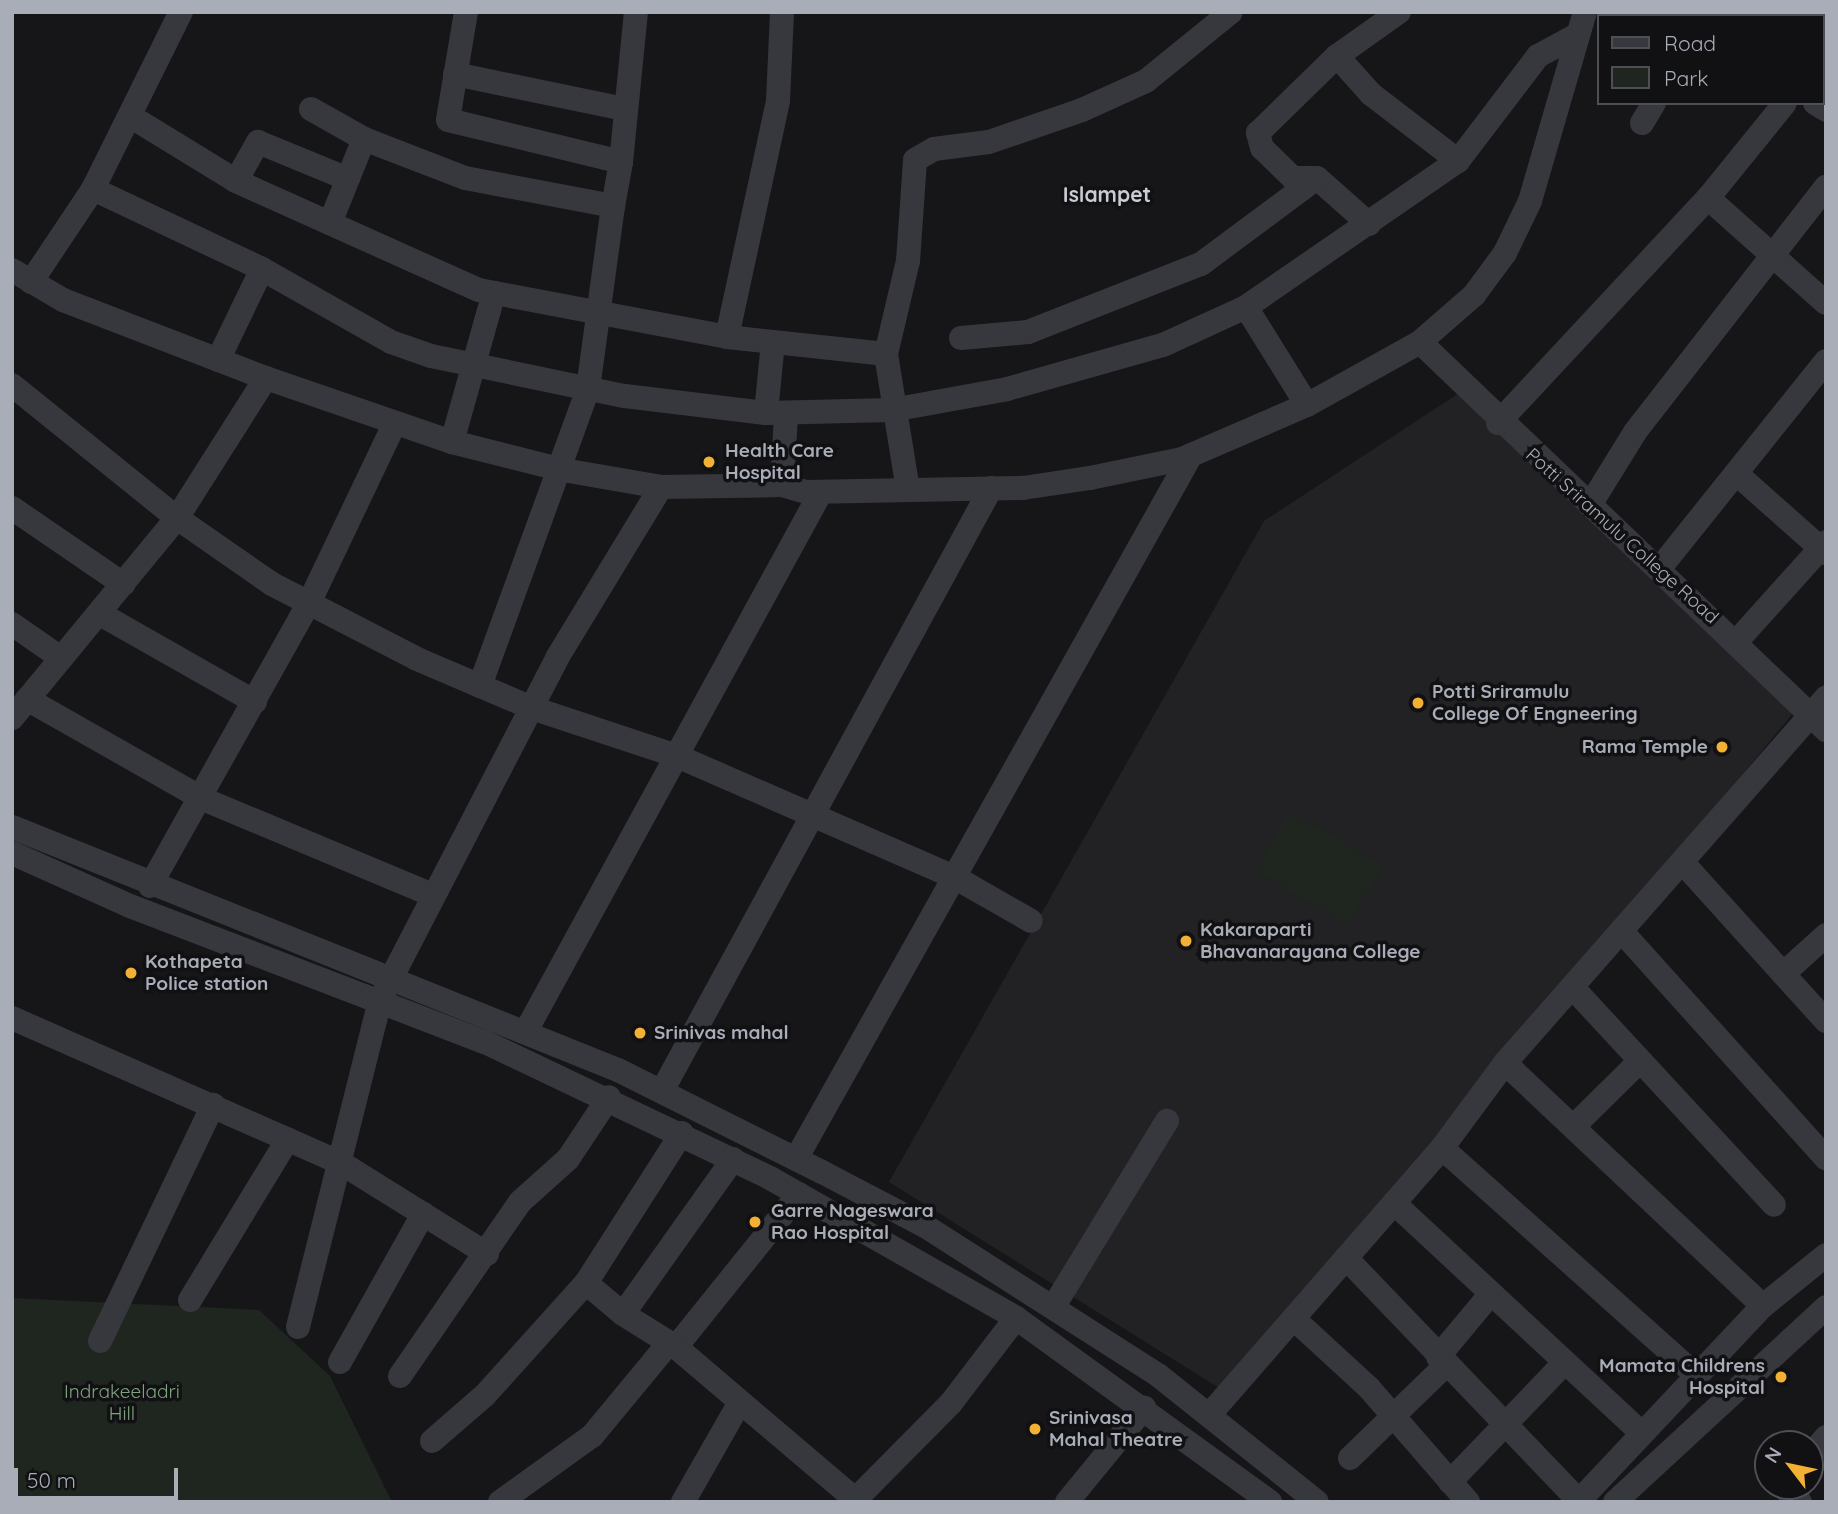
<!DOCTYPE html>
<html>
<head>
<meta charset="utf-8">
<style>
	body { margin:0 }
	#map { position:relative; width:1838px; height:1514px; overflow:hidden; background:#161618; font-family:Quicksand,sans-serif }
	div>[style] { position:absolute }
	.built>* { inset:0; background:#222225 }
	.green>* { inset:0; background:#1e261f; transform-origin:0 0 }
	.minor>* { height:24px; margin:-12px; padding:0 12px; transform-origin:12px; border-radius:12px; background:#37383d }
	.dots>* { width:19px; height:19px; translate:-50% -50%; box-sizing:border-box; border:4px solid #111113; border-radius:50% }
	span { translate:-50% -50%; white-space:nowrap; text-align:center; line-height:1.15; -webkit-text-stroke:7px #111113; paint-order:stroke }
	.poi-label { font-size:19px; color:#a8adb8; font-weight:700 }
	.left { translate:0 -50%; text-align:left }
	.right { translate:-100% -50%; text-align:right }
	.street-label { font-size:19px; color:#a8adb8 }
	.park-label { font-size:19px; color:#7fa381 }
	.neighbourhood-label { font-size:21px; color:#c9ccd4; font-weight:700 }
	.frame { position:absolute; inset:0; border:14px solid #a8adb8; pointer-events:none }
	.legend { position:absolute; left:1597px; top:14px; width:228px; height:91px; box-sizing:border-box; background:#111113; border:2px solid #4d4f55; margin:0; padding:9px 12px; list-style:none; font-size:21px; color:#a8adb8 }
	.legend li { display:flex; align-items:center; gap:14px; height:35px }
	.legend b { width:35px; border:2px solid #4d4f55 }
	.north { position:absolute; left:1754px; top:1430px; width:70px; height:70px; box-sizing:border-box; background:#111113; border:2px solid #4d4f55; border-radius:50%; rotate:302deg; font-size:19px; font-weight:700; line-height:28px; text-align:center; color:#a8adb8 }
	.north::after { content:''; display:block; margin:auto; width:24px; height:32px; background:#f2b134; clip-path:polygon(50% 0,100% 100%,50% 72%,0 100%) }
	.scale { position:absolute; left:14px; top:1468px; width:164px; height:32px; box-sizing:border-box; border:4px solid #a8adb8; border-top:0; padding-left:9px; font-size:21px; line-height:24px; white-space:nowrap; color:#a8adb8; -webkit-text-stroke:5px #111113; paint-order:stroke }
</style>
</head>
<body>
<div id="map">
	<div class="built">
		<i style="clip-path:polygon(1459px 393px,1794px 712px,1442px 1139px,1224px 1391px,889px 1182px,1264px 521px)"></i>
	</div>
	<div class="green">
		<i style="left:1290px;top:811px;width:107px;height:69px;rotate:30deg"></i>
		<i style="clip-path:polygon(12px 1298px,259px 1310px,330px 1376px,392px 1502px,12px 1502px)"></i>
	</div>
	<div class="minor">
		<i style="left:466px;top:12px;width:109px;rotate:99.5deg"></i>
		<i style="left:448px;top:120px;width:178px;rotate:13.6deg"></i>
		<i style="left:621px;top:162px;width:45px;rotate:100.3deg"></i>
		<i style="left:1706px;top:16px;width:4px;rotate:-63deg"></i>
		<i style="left:1822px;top:38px;width:7px;rotate:-56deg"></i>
		<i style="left:1337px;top:56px;width:51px;rotate:48.2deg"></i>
		<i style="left:1371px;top:94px;width:110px;rotate:37.6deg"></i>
		<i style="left:455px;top:74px;width:173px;rotate:11.7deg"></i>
		<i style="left:1815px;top:103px;width:13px;rotate:32deg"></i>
		<i style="left:311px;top:109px;width:61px;rotate:29.5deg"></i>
		<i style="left:130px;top:116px;width:124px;rotate:31.5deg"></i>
		<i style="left:236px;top:181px;width:266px;rotate:24.2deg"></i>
		<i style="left:479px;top:290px;width:252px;rotate:10.7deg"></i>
		<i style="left:727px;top:337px;width:160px;rotate:6.1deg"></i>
		<i style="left:1642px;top:123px;width:23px;rotate:-59deg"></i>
		<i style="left:621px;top:162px;width:151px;rotate:-84.3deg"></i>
		<i style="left:236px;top:181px;width:45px;rotate:-60.6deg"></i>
		<i style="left:258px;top:142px;width:97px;rotate:22.3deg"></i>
		<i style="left:93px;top:189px;width:187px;rotate:25.3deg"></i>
		<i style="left:262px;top:269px;width:148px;rotate:29.5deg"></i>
		<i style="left:391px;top:342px;width:42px;rotate:19.3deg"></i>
		<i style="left:431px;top:356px;width:198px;rotate:11.7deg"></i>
		<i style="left:625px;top:396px;width:142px;rotate:6.9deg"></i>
		<i style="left:766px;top:413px;width:126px;rotate:-1.4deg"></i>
		<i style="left:892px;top:410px;width:117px;rotate:-10.3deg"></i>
		<i style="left:1007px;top:389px;width:162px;rotate:-15.8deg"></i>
		<i style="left:1163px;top:345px;width:91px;rotate:-24.6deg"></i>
		<i style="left:1246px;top:307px;width:257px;rotate:-34.6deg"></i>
		<i style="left:1458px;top:161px;width:132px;rotate:-52.7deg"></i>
		<i style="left:1538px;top:56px;width:44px;rotate:-28.3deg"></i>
		<i style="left:1708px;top:198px;width:158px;rotate:41.7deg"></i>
		<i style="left:330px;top:223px;width:91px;rotate:-68deg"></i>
		<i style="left:364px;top:139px;width:108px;rotate:21.1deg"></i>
		<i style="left:465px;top:178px;width:151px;rotate:10.7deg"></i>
		<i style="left:613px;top:206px;width:185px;rotate:97.8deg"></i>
		<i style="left:588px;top:389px;width:316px;rotate:110deg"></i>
		<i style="left:1369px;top:224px;width:69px;rotate:-138.5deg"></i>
		<i style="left:1317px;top:178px;width:24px;rotate:180deg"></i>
		<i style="left:1293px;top:178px;width:43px;rotate:-135.9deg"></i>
		<i style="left:1262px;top:148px;width:16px;rotate:-105deg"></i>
		<i style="left:1258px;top:133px;width:110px;rotate:-44.3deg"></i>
		<i style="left:1337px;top:56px;width:76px;rotate:-35.4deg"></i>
		<i style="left:12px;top:270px;width:59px;rotate:30.5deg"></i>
		<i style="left:63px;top:300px;width:214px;rotate:21.1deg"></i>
		<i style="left:263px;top:377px;width:200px;rotate:19deg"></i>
		<i style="left:452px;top:442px;width:114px;rotate:14.2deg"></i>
		<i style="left:563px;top:470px;width:99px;rotate:9.8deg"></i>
		<i style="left:661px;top:487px;width:121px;rotate:-0.9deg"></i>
		<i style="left:782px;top:485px;width:26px;rotate:16deg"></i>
		<i style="left:807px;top:492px;width:216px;rotate:-1.1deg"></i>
		<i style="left:1023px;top:488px;width:68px;rotate:-8.5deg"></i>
		<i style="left:1090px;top:478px;width:94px;rotate:-11.7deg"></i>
		<i style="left:1182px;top:459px;width:136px;rotate:-23.4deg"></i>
		<i style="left:1307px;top:405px;width:129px;rotate:-29.1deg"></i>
		<i style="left:1420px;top:342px;width:72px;rotate:-41deg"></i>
		<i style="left:1474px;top:295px;width:52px;rotate:-53.6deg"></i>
		<i style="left:1505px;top:253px;width:58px;rotate:-64.3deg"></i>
		<i style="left:1530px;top:201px;width:197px;rotate:-73.8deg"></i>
		<i style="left:31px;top:282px;width:112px;rotate:-56.3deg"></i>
		<i style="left:93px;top:189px;width:198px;rotate:-63.6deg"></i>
		<i style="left:1246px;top:307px;width:115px;rotate:58.1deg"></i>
		<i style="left:727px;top:337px;width:241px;rotate:-77.8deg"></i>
		<i style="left:778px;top:101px;width:89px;rotate:-87.4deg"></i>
		<i style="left:961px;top:338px;width:67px;rotate:-5.1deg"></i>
		<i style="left:1028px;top:332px;width:186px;rotate:-21.5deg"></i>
		<i style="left:1201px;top:264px;width:144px;rotate:-36.6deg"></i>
		<i style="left:1420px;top:342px;width:562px;rotate:43.7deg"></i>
		<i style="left:218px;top:360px;width:101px;rotate:-64.2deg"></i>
		<i style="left:12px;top:385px;width:212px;rotate:38.9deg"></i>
		<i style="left:177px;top:518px;width:116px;rotate:34.8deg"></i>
		<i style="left:272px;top:584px;width:163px;rotate:27.3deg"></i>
		<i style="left:417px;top:659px;width:125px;rotate:23.1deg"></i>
		<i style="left:532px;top:708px;width:153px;rotate:18.3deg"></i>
		<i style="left:677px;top:756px;width:305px;rotate:23.6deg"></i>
		<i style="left:956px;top:878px;width:86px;rotate:29.8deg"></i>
		<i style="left:766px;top:413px;width:71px;rotate:-84.4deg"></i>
		<i style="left:1498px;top:423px;width:308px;rotate:-47deg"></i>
		<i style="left:1708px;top:198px;width:122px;rotate:-51deg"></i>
		<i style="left:452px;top:442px;width:155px;rotate:-74.3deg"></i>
		<i style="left:1738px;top:475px;width:118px;rotate:41.6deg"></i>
		<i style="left:782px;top:485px;width:70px;rotate:-86.7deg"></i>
		<i style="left:908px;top:490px;width:138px;rotate:-99.2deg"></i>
		<i style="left:886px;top:354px;width:96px;rotate:-76.7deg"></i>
		<i style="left:908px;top:261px;width:101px;rotate:-86deg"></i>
		<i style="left:915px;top:160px;width:22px;rotate:-30deg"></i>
		<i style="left:934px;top:149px;width:55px;rotate:-7.3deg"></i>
		<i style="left:989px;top:142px;width:98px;rotate:-19deg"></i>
		<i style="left:1082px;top:110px;width:70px;rotate:-24.4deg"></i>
		<i style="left:1146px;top:81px;width:109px;rotate:-39.1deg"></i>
		<i style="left:1590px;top:505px;width:86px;rotate:-58.3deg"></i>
		<i style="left:1635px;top:432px;width:311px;rotate:-52.1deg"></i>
		<i style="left:12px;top:508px;width:135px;rotate:34.4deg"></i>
		<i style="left:1660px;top:568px;width:265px;rotate:-51.3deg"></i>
		<i style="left:102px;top:615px;width:176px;rotate:29.6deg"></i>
		<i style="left:12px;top:624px;width:60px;rotate:34.8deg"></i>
		<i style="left:1737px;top:641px;width:133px;rotate:-48deg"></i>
		<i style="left:27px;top:699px;width:202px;rotate:29.6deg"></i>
		<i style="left:203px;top:799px;width:249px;rotate:22.7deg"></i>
		<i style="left:12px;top:718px;width:259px;rotate:-50.5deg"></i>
		<i style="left:177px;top:518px;width:166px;rotate:-57.6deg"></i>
		<i style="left:12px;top:827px;width:653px;rotate:21.85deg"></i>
		<i style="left:618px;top:1070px;width:228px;rotate:26.6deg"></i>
		<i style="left:822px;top:1172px;width:116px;rotate:27.7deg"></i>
		<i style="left:925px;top:1226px;width:277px;rotate:32.6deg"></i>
		<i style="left:1158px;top:1375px;width:203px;rotate:38.6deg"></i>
		<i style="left:12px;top:853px;width:129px;rotate:24.2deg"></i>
		<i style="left:130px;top:906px;width:380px;rotate:21deg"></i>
		<i style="left:485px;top:1042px;width:316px;rotate:25.5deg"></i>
		<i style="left:770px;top:1178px;width:283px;rotate:29.6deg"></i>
		<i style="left:1016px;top:1318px;width:314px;rotate:35.9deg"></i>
		<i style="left:1684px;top:864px;width:212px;rotate:47.9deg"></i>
		<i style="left:150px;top:886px;width:325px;rotate:-60.7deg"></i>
		<i style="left:309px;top:603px;width:199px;rotate:-64.5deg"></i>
		<i style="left:1624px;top:934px;width:302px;rotate:48deg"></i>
		<i style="left:1783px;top:974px;width:58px;rotate:-42.2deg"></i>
		<i style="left:1574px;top:989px;width:294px;rotate:47.2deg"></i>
		<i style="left:12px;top:1018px;width:360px;rotate:23.8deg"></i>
		<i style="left:341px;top:1163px;width:172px;rotate:31.9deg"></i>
		<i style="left:526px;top:1031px;width:614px;rotate:-61.31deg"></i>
		<i style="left:1505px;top:1063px;width:354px;rotate:43.3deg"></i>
		<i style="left:662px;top:1091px;width:687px;rotate:-61.38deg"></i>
		<i style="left:1574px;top:1126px;width:93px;rotate:-44.6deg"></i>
		<i style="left:1442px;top:1148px;width:343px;rotate:41.8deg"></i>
		<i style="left:796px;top:1159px;width:807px;rotate:-60.7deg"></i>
		<i style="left:799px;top:1194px;width:196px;rotate:128.8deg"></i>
		<i style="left:676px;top:1347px;width:239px;rotate:40.4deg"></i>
		<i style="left:1394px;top:1203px;width:335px;rotate:42.9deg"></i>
		<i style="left:1346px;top:1258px;width:338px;rotate:46.2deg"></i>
		<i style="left:190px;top:1300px;width:188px;rotate:-58.7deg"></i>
		<i style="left:1054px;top:1306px;width:217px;rotate:-58.6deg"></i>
		<i style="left:623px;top:1314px;width:48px;rotate:-140deg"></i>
		<i style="left:586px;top:1283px;width:178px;rotate:-57.4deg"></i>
		<i style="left:1294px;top:1319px;width:102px;rotate:42.6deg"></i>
		<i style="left:1369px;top:1388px;width:151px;rotate:49deg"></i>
		<i style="left:298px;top:1327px;width:337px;rotate:-75.9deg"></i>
		<i style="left:380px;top:1000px;width:385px;rotate:-62.6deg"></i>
		<i style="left:557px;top:658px;width:200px;rotate:-58.7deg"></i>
		<i style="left:100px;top:1341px;width:262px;rotate:-64.4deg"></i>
		<i style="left:676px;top:1347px;width:62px;rotate:-148.1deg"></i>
		<i style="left:623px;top:1314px;width:190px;rotate:-54.6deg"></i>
		<i style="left:1438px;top:1357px;width:78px;rotate:-50.2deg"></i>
		<i style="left:340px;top:1362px;width:170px;rotate:-60.7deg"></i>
		<i style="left:400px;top:1376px;width:211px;rotate:-55.4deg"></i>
		<i style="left:520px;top:1202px;width:64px;rotate:-41.9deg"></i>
		<i style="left:568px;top:1159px;width:74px;rotate:-56.5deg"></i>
		<i style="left:1210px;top:1414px;width:353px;rotate:-48.9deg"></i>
		<i style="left:1442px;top:1148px;width:106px;rotate:-53.5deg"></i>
		<i style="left:1505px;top:1063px;width:487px;rotate:-48.7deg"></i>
		<i style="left:432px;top:1441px;width:70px;rotate:-41deg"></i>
		<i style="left:485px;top:1395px;width:151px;rotate:-48deg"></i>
		<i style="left:1810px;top:1456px;width:25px;rotate:-50deg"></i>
		<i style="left:1350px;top:1458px;width:134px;rotate:-44.1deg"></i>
		<i style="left:1450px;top:1482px;width:163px;rotate:-46.2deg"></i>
		<i style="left:1784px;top:1488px;width:21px;rotate:41deg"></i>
		<i style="left:500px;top:1502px;width:113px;rotate:-35.7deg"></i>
		<i style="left:592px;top:1436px;width:121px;rotate:-50.4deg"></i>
		<i style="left:683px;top:1502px;width:115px;rotate:-60.3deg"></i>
		<i style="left:853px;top:1502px;width:139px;rotate:-45.3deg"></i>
		<i style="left:951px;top:1403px;width:107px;rotate:-52.6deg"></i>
		<i style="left:1067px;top:1502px;width:122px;rotate:-50.7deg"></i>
		<i style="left:1578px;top:1502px;width:270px;rotate:-46.7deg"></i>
		<i style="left:1763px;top:1306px;width:81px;rotate:-39deg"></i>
		<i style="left:1615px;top:1502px;width:287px;rotate:-42.7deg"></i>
	</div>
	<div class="dots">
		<i style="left:709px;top:462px;background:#f2b134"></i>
		<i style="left:1418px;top:703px;background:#f2b134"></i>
		<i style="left:1722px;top:747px;background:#f2b134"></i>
		<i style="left:1186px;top:941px;background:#f2b134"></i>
		<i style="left:131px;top:973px;background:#f2b134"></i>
		<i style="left:640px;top:1033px;background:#f2b134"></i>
		<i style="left:755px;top:1222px;background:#f2b134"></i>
		<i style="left:1781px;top:1377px;background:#f2b134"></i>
		<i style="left:1035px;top:1429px;background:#f2b134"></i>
	</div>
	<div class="poi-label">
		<span class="left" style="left:725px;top:462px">Health Care<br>Hospital</span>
		<span class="left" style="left:1432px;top:703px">Potti Sriramulu<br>College Of Engneering</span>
		<span class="right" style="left:1708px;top:747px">Rama Temple</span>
		<span class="left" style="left:1200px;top:941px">Kakaraparti<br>Bhavanarayana College</span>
		<span class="left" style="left:145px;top:973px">Kothapeta<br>Police station</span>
		<span class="left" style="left:654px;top:1033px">Srinivas mahal</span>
		<span class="left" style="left:771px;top:1222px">Garre Nageswara<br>Rao Hospital</span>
		<span class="right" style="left:1765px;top:1377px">Mamata Childrens<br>Hospital</span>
		<span class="left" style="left:1049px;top:1429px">Srinivasa<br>Mahal Theatre</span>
	</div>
	<div class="street-label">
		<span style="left:1622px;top:536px;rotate:42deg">Potti Sriramulu College Road</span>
	</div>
	<div class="park-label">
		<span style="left:122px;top:1403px">Indrakeeladri<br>Hill</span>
	</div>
	<div class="neighbourhood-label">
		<span style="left:1107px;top:194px">Islampet</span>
	</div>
	<div class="frame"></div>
	<ul class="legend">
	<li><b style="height:9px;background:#37383d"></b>Road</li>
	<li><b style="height:19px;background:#1e261f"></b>Park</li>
	</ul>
	<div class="north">N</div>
	<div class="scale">50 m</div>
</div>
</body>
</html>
